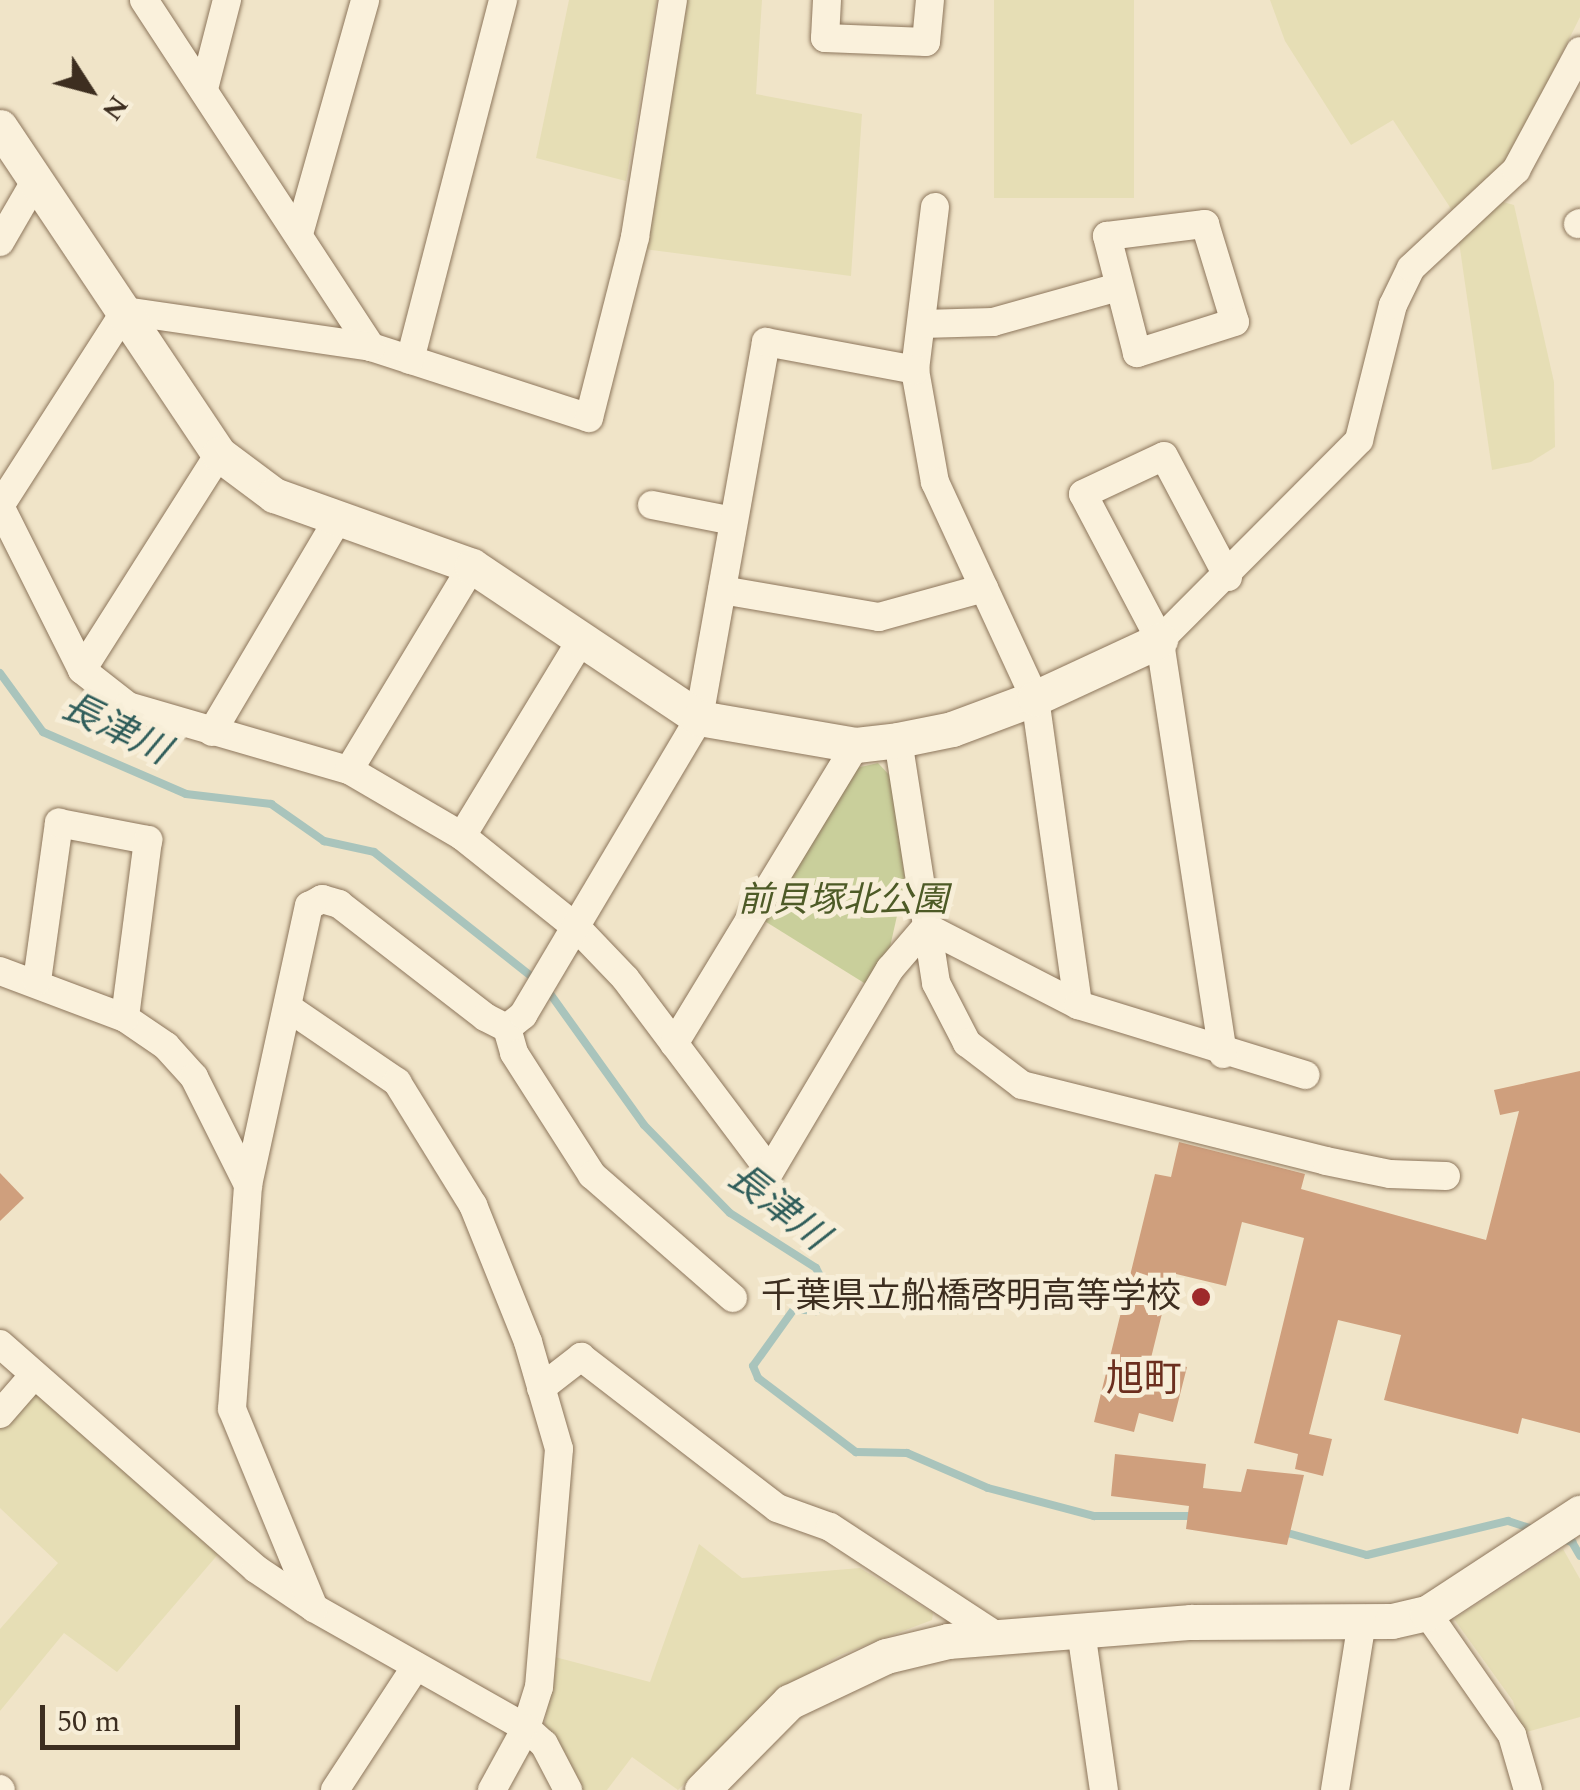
<!DOCTYPE html>
<html>
<head>
<meta charset="utf-8">
<style>
	body { margin:0 }
	#map { position:relative; width:1580px; height:1790px; overflow:hidden; background:#f0e4c8; font-family:Spectral,"Noto Sans JP",serif }
	div>[style] { position:absolute }
	.farmland>* { inset:0; background:#e6deb5; transform-origin:0 0 }
	.green>* { inset:0; background:#c9cf9b }
	.stream>* { height:8px; margin:-4px; padding:0 4px; transform-origin:4px; border-radius:4px; background:#a9c4bc }
	.building>* { inset:0; background:#cf9f7d }
	.roads { filter:drop-shadow(0 0 2px #8d765c) drop-shadow(0 0 2px #8d765c) }
	.minor>* { height:28px; margin:-14px; padding:0 14px; transform-origin:14px; border-radius:14px; background:#faf1dc }
	.tertiary>* { height:35px; margin:-17.5px; padding:0 17.5px; transform-origin:17.5px; border-radius:17.5px; background:#faf1dc }
	.dots>* { width:28px; height:28px; translate:-50% -50%; box-sizing:border-box; border:5px solid #f7eed8; border-radius:50% }
	span { translate:-50% -50%; white-space:nowrap; text-align:center; line-height:1.15; -webkit-text-stroke:10px #f7eed8; paint-order:stroke }
	.park-label { font-size:35px; color:#4d5a26; font-style:italic }
	.poi-label { font-size:35px; color:#3d2e20 }
	.right { translate:-100% -50%; text-align:right }
	.water-label { font-size:38px; color:#2f5d5a; font-style:italic }
	.neighbourhood-label { font-size:38px; color:#6b2e1e }
	.north { position:absolute; left:40px; top:40px; width:100px; height:100px; -webkit-text-stroke:8px #f7eed8; paint-order:stroke; rotate:126deg; font-size:28px; font-weight:700; line-height:40px; text-align:center; color:#3d2e20 }
	.north::after { content:''; display:block; margin:auto; width:35px; height:45px; background:#3d2e20; clip-path:polygon(50% 0,100% 100%,50% 72%,0 100%) }
	.scale { position:absolute; left:40px; top:1705px; width:200px; height:45px; box-sizing:border-box; border:5px solid #3d2e20; border-top:0; padding-left:12px; font-size:30px; line-height:35px; white-space:nowrap; color:#3d2e20; -webkit-text-stroke:8px #f7eed8; paint-order:stroke }
</style>
</head>
<body>
<div id="map">
	<div class="farmland">
		<i style="clip-path:polygon(569px 0,657px 0,626px 181px,536px 158px)"></i>
		<i style="clip-path:polygon(685px 0,762px 0,756px 94px,862px 114px,851px 276px,644px 249px)"></i>
		<i style="left:994px;top:0;width:140px;height:198px"></i>
		<i style="clip-path:polygon(1270px 0,1580px 0,1580px 17px,1507px 164px,1455px 215px,1393px 120px,1351px 145px,1285px 41px)"></i>
		<i style="clip-path:polygon(1503px 202px,1514px 205px,1554px 382px,1555px 447px,1531px 462px,1492px 470px,1458px 235px)"></i>
		<i style="clip-path:polygon(34px 1391px,220px 1552px,117px 1672px,64px 1633px,0 1711px,0 1629px,58px 1563px,0 1508px,0 1429px)"></i>
		<i style="clip-path:polygon(699px 1544px,742px 1578px,860px 1568px,933px 1613px,932px 1620px,840px 1655px,779px 1691px,678px 1790px,632px 1757px,607px 1790px,576px 1790px,544px 1730px,555px 1657px,650px 1682px)"></i>
		<i style="clip-path:polygon(1563px 1549px,1580px 1579px,1580px 1717px,1523px 1733px,1513px 1701px,1454px 1619px)"></i>
	</div>
	<div class="green">
		<i style="clip-path:polygon(878px 763px,892px 778px,905px 880px,888px 956px,869px 986px,763px 920px,856px 768px)"></i>
	</div>
	<div class="stream">
		<i style="left:0;top:673px;width:73px;rotate:53.9deg"></i>
		<i style="left:43px;top:732px;width:156px;rotate:23.4deg"></i>
		<i style="left:186px;top:794px;width:86px;rotate:6.7deg"></i>
		<i style="left:271px;top:804px;width:65px;rotate:34.9deg"></i>
		<i style="left:324px;top:841px;width:51px;rotate:12.4deg"></i>
		<i style="left:374px;top:852px;width:205px;rotate:38.3deg"></i>
		<i style="left:546px;top:988px;width:168px;rotate:54.4deg"></i>
		<i style="left:644px;top:1125px;width:123px;rotate:45.7deg"></i>
		<i style="left:730px;top:1213px;width:102px;rotate:32.6deg"></i>
		<i style="left:816px;top:1268px;width:16px;rotate:63deg"></i>
		<i style="left:823px;top:1282px;width:30px;rotate:104deg"></i>
		<i style="left:816px;top:1311px;width:22px;rotate:-175deg"></i>
		<i style="left:794px;top:1309px;width:70px;rotate:125.7deg"></i>
		<i style="left:753px;top:1366px;width:13px;rotate:67deg"></i>
		<i style="left:758px;top:1378px;width:123px;rotate:37.1deg"></i>
		<i style="left:856px;top:1452px;width:51px;rotate:1.1deg"></i>
		<i style="left:907px;top:1453px;width:88px;rotate:23.4deg"></i>
		<i style="left:988px;top:1488px;width:110px;rotate:14.8deg"></i>
		<i style="left:1094px;top:1516px;width:102px"></i>
		<i style="left:1284px;top:1532px;width:86px;rotate:15.5deg"></i>
		<i style="left:1367px;top:1555px;width:145px;rotate:-13.6deg"></i>
		<i style="left:1508px;top:1521px;width:29px;rotate:18deg"></i>
		<i style="left:1559px;top:1538px;width:14px;rotate:17deg"></i>
		<i style="left:1572px;top:1542px;width:16px;rotate:60deg"></i>
	</div>
	<div class="building">
		<i style="clip-path:polygon(1580px 1071px,1580px 1433px,1522px 1418px,1518px 1434px,1384px 1400px,1401px 1335px,1338px 1320px,1309px 1434px,1332px 1439px,1323px 1476px,1295px 1469px,1298px 1454px,1254px 1443px,1304px 1238px,1242px 1222px,1226px 1286px,1172px 1273px,1151px 1358px,1187px 1367px,1173px 1422px,1139px 1413px,1134px 1432px,1094px 1422px,1155px 1174px,1171px 1177px,1179px 1142px,1305px 1174px,1301px 1189px,1486px 1240px,1519px 1111px,1500px 1115px,1494px 1090px)"></i>
		<i style="clip-path:polygon(0 1173px,24px 1198px,0 1221px)"></i>
		<i style="clip-path:polygon(1115px 1454px,1206px 1464px,1203px 1488px,1241px 1492px,1247px 1469px,1304px 1475px,1287px 1545px,1186px 1529px,1189px 1506px,1111px 1496px)"></i>
	</div>
	<div class="roads">
		<div class="minor">
			<i style="left:144px;top:0;width:415px;rotate:56.8deg"></i>
			<i style="left:371px;top:347px;width:229px;rotate:18deg"></i>
			<i style="left:589px;top:418px;width:187px;rotate:-75.7deg"></i>
			<i style="left:635px;top:237px;width:240px;rotate:-80.9deg"></i>
			<i style="left:827px;top:0;width:38px;rotate:93deg"></i>
			<i style="left:825px;top:38px;width:101px;rotate:2.3deg"></i>
			<i style="left:926px;top:42px;width:42px;rotate:-84.6deg"></i>
			<i style="left:205px;top:85px;width:88px;rotate:-75.5deg"></i>
			<i style="left:935px;top:207px;width:164px;rotate:97deg"></i>
			<i style="left:915px;top:370px;width:114px;rotate:79.9deg"></i>
			<i style="left:935px;top:482px;width:238px;rotate:65.2deg"></i>
			<i style="left:1035px;top:698px;width:310px;rotate:82deg"></i>
			<i style="left:1205px;top:224px;width:102px;rotate:73deg"></i>
			<i style="left:1235px;top:322px;width:103px;rotate:162.4deg"></i>
			<i style="left:1137px;top:353px;width:121px;rotate:-104.4deg"></i>
			<i style="left:1107px;top:236px;width:99px;rotate:-7deg"></i>
			<i style="left:1578px;top:224px;width:2px;rotate:-27deg"></i>
			<i style="left:299px;top:234px;width:243px;rotate:-74.2deg"></i>
			<i style="left:0;top:242px;width:72px;rotate:-59.9deg"></i>
			<i style="left:922px;top:324px;width:71px;rotate:-1.6deg"></i>
			<i style="left:993px;top:322px;width:130px;rotate:-15.6deg"></i>
			<i style="left:410px;top:360px;width:372px;rotate:-75.5deg"></i>
			<i style="left:652px;top:505px;width:83px;rotate:11.2deg"></i>
			<i style="left:0;top:506px;width:183px;rotate:63.4deg"></i>
			<i style="left:82px;top:670px;width:58px;rotate:38deg"></i>
			<i style="left:128px;top:706px;width:230px;rotate:16.2deg"></i>
			<i style="left:349px;top:770px;width:131px;rotate:30.3deg"></i>
			<i style="left:462px;top:836px;width:149px;rotate:38.7deg"></i>
			<i style="left:578px;top:929px;width:68px;rotate:46.2deg"></i>
			<i style="left:625px;top:978px;width:241px;rotate:53.1deg"></i>
			<i style="left:770px;top:1171px;width:235px;rotate:-59.3deg"></i>
			<i style="left:890px;top:969px;width:55px;rotate:-49.4deg"></i>
			<i style="left:926px;top:927px;width:171px;rotate:27.2deg"></i>
			<i style="left:1078px;top:1005px;width:238px;rotate:17.1deg"></i>
			<i style="left:0;top:506px;width:232px;rotate:-57.3deg"></i>
			<i style="left:125px;top:311px;width:249px;rotate:8.3deg"></i>
			<i style="left:722px;top:590px;width:159px;rotate:9.8deg"></i>
			<i style="left:879px;top:617px;width:109px;rotate:-15.4deg"></i>
			<i style="left:1160px;top:640px;width:282px;rotate:-45.1deg"></i>
			<i style="left:1359px;top:440px;width:139px;rotate:-75.9deg"></i>
			<i style="left:1393px;top:305px;width:41px;rotate:-64.1deg"></i>
			<i style="left:1411px;top:268px;width:144px;rotate:-43deg"></i>
			<i style="left:1516px;top:170px;width:135px;rotate:-61.7deg"></i>
			<i style="left:82px;top:670px;width:256px;rotate:-57.6deg"></i>
			<i style="left:212px;top:732px;width:244px;rotate:-59.4deg"></i>
			<i style="left:898px;top:740px;width:246px;rotate:81.1deg"></i>
			<i style="left:936px;top:983px;width:68px;rotate:62.7deg"></i>
			<i style="left:967px;top:1043px;width:69px;rotate:37.4deg"></i>
			<i style="left:1022px;top:1085px;width:313px;rotate:14deg"></i>
			<i style="left:1326px;top:1161px;width:65px;rotate:11.5deg"></i>
			<i style="left:1390px;top:1174px;width:56px;rotate:2deg"></i>
			<i style="left:349px;top:770px;width:238px;rotate:-58.9deg"></i>
			<i style="left:462px;top:836px;width:229px;rotate:-58.7deg"></i>
			<i style="left:0;top:971px;width:134px;rotate:20.6deg"></i>
			<i style="left:125px;top:1018px;width:50px;rotate:34.3deg"></i>
			<i style="left:166px;top:1046px;width:42px;rotate:47.9deg"></i>
			<i style="left:194px;top:1077px;width:121px;rotate:63.4deg"></i>
			<i style="left:37px;top:981px;width:160px;rotate:-82.1deg"></i>
			<i style="left:59px;top:823px;width:91px;rotate:10.8deg"></i>
			<i style="left:148px;top:840px;width:179px;rotate:97.4deg"></i>
			<i style="left:290px;top:1009px;width:130px;rotate:34.3deg"></i>
			<i style="left:397px;top:1082px;width:145px;rotate:58.3deg"></i>
			<i style="left:473px;top:1205px;width:148px;rotate:68.1deg"></i>
			<i style="left:528px;top:1342px;width:111px;rotate:73.8deg"></i>
			<i style="left:559px;top:1449px;width:239px;rotate:94.8deg"></i>
			<i style="left:539px;top:1687px;width:43px;rotate:107.6deg"></i>
			<i style="left:526px;top:1728px;width:71px;rotate:118.7deg"></i>
			<i style="left:507px;top:1028px;width:26px;rotate:74deg"></i>
			<i style="left:514px;top:1053px;width:145px;rotate:57.4deg"></i>
			<i style="left:592px;top:1175px;width:187px;rotate:41.1deg"></i>
			<i style="left:674px;top:1044px;width:350px;rotate:-58.7deg"></i>
			<i style="left:1223px;top:1054px;width:419px;rotate:-98.7deg"></i>
			<i style="left:1160px;top:640px;width:165px;rotate:-117.8deg"></i>
			<i style="left:1083px;top:494px;width:89px;rotate:-25.1deg"></i>
			<i style="left:1164px;top:456px;width:137px;rotate:62.1deg"></i>
			<i style="left:0;top:1344px;width:341px;rotate:41.3deg"></i>
			<i style="left:256px;top:1569px;width:70px;rotate:33.9deg"></i>
			<i style="left:314px;top:1608px;width:244px;rotate:29.5deg"></i>
			<i style="left:526px;top:1728px;width:24px;rotate:42deg"></i>
			<i style="left:544px;top:1744px;width:52px;rotate:62.4deg"></i>
			<i style="left:541px;top:1388px;width:51px;rotate:-37.8deg"></i>
			<i style="left:581px;top:1357px;width:247px;rotate:37.6deg"></i>
			<i style="left:777px;top:1508px;width:56px;rotate:19.7deg"></i>
			<i style="left:830px;top:1527px;width:201px;rotate:33.2deg"></i>
			<i style="left:0;top:1414px;width:52px;rotate:-48.9deg"></i>
			<i style="left:314px;top:1608px;width:215px;rotate:-112.4deg"></i>
			<i style="left:232px;top:1409px;width:225px;rotate:-85.9deg"></i>
			<i style="left:248px;top:1185px;width:286px;rotate:-77.7deg"></i>
			<i style="left:309px;top:906px;width:15px;rotate:-28deg"></i>
			<i style="left:322px;top:899px;width:18px;rotate:16deg"></i>
			<i style="left:339px;top:904px;width:185px;rotate:37.7deg"></i>
			<i style="left:485px;top:1017px;width:25px;rotate:27deg"></i>
			<i style="left:507px;top:1028px;width:21px;rotate:-39deg"></i>
			<i style="left:523px;top:1015px;width:345px;rotate:-59.3deg"></i>
			<i style="left:699px;top:718px;width:382px;rotate:-79.9deg"></i>
			<i style="left:766px;top:342px;width:152px;rotate:10.6deg"></i>
			<i style="left:1427px;top:1613px;width:149px;rotate:55.1deg"></i>
			<i style="left:1512px;top:1735px;width:57px;rotate:73.8deg"></i>
			<i style="left:1081px;top:1631px;width:161px;rotate:81.8deg"></i>
			<i style="left:0;top:1789px;width:1px;rotate:45deg"></i>
			<i style="left:335px;top:1790px;width:148px;rotate:-56.8deg"></i>
			<i style="left:1335px;top:1790px;width:170px;rotate:-80.9deg"></i>
		</div>
		<div class="tertiary">
			<i style="left:0;top:127px;width:394px;rotate:56.2deg"></i>
			<i style="left:219px;top:454px;width:69px;rotate:36.7deg"></i>
			<i style="left:274px;top:495px;width:210px;rotate:19.7deg"></i>
			<i style="left:472px;top:566px;width:273px;rotate:33.8deg"></i>
			<i style="left:699px;top:718px;width:159px;rotate:9.8deg"></i>
			<i style="left:856px;top:745px;width:42px;rotate:-6.8deg"></i>
			<i style="left:898px;top:740px;width:55px;rotate:-11.5deg"></i>
			<i style="left:952px;top:729px;width:89px;rotate:-20.5deg"></i>
			<i style="left:1035px;top:698px;width:138px;rotate:-24.9deg"></i>
			<i style="left:702px;top:1790px;width:124px;rotate:-45.3deg"></i>
			<i style="left:789px;top:1702px;width:107px;rotate:-25.4deg"></i>
			<i style="left:886px;top:1656px;width:64px;rotate:-13.6deg"></i>
			<i style="left:948px;top:1641px;width:244px;rotate:-4.5deg"></i>
			<i style="left:1191px;top:1622px;width:201px;rotate:-0.3deg"></i>
			<i style="left:1392px;top:1621px;width:36px;rotate:-13deg"></i>
			<i style="left:1427px;top:1613px;width:183px;rotate:-33.2deg"></i>
		</div>
	</div>
	<div class="dots">
		<i style="left:1201px;top:1297px;background:#9e2a2b"></i>
	</div>
	<div class="park-label">
		<span style="left:843px;top:901px">前貝塚北公園</span>
	</div>
	<div class="poi-label">
		<span class="right" style="left:1181px;top:1297px">千葉県立船橋啓明高等学校</span>
	</div>
	<div class="water-label">
		<span style="left:115px;top:730px;rotate:26deg">長津川</span>
		<span style="left:777px;top:1208px;rotate:38deg">長津川</span>
	</div>
	<div class="neighbourhood-label">
		<span style="left:1144px;top:1381px">旭町</span>
	</div>
	<div class="north">N</div>
	<div class="scale">50 m</div>
</div>
</body>
</html>
